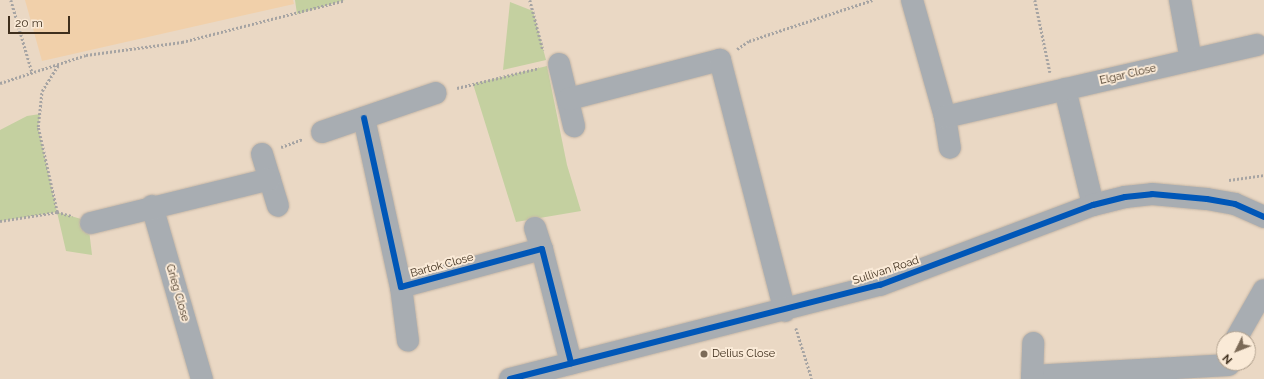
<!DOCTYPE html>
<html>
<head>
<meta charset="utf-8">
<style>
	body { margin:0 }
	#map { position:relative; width:1264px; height:379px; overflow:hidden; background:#ead8c4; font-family:Raleway,sans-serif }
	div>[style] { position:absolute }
	.built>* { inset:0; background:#f1d0aa }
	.green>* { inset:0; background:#c4d0a0 }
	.path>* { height:2.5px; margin-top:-1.25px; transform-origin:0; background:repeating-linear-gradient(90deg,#a6a4a3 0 2px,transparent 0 4px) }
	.roads { filter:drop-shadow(0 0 1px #c5b6a6) drop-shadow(0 0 1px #c5b6a6) }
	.minor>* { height:22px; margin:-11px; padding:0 11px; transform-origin:11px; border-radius:11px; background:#a8adb2 }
	.cycleway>* { height:6px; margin:-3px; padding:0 3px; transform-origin:3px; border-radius:3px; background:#0057b8 }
	.dots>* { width:11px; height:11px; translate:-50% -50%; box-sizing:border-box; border:2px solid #faead7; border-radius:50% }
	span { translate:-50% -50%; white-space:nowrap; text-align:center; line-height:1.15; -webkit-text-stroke:4px #faead7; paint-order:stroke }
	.street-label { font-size:11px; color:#3f2f1d }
	.poi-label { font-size:11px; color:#3f2f1d }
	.left { translate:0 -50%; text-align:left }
	.north { position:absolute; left:1216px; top:331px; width:40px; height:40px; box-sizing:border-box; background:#faead7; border:1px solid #af9f8d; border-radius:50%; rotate:227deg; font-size:11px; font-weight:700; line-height:16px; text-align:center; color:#3f2f1d }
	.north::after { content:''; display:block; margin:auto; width:14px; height:18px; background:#7b6a57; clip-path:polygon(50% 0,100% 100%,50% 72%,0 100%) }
	.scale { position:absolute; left:8px; top:16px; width:62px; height:18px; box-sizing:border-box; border:2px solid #3f2f1d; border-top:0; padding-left:5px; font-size:12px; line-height:14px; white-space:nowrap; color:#3f2f1d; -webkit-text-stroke:3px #faead7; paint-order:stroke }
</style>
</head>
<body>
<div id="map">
	<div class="built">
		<i style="clip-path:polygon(25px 0,293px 0,294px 4px,42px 61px)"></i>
	</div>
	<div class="green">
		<i style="clip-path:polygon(295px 0,345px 0,297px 14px)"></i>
		<i style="clip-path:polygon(510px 2px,533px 11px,546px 60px,503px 70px)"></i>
		<i style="clip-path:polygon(547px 66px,567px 165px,581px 211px,516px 222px,473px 84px)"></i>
		<i style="clip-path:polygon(40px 114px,38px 127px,57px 212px,88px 221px,92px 255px,66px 251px,57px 212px,0 221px,0 130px,27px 116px)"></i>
	</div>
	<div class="path">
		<i style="left:11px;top:0;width:75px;rotate:73.7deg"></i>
		<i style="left:530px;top:0;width:52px;rotate:75.4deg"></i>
		<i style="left:1035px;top:0;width:74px;rotate:78.2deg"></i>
		<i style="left:737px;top:49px;width:14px;rotate:-34deg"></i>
		<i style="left:749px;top:41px;width:130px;rotate:-18.4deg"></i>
		<i style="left:0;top:83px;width:90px;rotate:-18deg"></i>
		<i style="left:86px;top:55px;width:97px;rotate:-7.7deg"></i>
		<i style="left:182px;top:42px;width:168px;rotate:-14.4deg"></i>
		<i style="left:457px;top:88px;width:84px;rotate:-13.7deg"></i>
		<i style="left:281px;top:147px;width:23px;rotate:-20deg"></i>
		<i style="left:1229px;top:180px;width:35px;rotate:-8deg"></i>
		<i style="left:57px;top:212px;width:87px;rotate:-102.6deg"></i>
		<i style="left:38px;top:127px;width:36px;rotate:-84deg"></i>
		<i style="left:42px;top:91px;width:31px;rotate:-58deg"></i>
		<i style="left:0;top:221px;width:58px;rotate:-9deg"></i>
		<i style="left:57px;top:212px;width:16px;rotate:15deg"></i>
		<i style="left:796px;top:328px;width:53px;rotate:72.6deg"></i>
	</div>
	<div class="roads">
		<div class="minor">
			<i style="left:912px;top:0;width:122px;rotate:74.2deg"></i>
			<i style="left:945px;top:117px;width:31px;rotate:81deg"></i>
			<i style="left:1180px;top:0;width:61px;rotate:79.6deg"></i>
			<i style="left:559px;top:64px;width:64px;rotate:76.4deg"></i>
			<i style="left:1065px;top:89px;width:119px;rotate:76.4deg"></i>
			<i style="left:569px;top:99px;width:156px;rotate:-14.5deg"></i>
			<i style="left:720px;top:60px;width:259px;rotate:75.5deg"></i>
			<i style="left:945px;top:117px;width:320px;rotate:-13deg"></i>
			<i style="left:364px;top:118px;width:173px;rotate:77.7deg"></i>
			<i style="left:401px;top:287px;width:146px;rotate:-15.1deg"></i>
			<i style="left:542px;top:249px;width:118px;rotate:75.7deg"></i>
			<i style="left:322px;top:132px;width:120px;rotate:-18.9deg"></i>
			<i style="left:262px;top:154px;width:54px;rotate:72.9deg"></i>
			<i style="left:152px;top:206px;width:180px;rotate:73.9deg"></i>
			<i style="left:91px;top:223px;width:184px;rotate:-13.8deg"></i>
			<i style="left:535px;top:228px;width:22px;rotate:72deg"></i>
			<i style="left:401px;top:287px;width:54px;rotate:82.6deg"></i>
			<i style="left:1236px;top:339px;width:56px;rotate:-60.3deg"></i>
			<i style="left:1032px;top:376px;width:197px;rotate:-3.2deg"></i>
			<i style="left:510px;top:379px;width:382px;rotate:-14.3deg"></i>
			<i style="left:880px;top:285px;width:228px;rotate:-20.6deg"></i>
			<i style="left:1093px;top:205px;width:33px;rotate:-14deg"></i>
			<i style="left:1125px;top:197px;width:27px;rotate:-6deg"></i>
			<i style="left:1152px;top:194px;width:55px;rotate:5.2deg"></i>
			<i style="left:1207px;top:199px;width:28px;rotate:10deg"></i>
			<i style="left:1235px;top:204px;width:32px;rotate:24deg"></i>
			<i style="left:1032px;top:379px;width:36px;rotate:-88deg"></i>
		</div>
	</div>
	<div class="cycleway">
		<i style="left:364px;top:118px;width:173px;rotate:77.7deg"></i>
		<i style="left:401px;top:287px;width:146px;rotate:-15.1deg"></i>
		<i style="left:542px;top:249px;width:118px;rotate:75.7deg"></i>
		<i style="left:510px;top:379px;width:382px;rotate:-14.3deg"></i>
		<i style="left:880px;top:285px;width:228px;rotate:-20.6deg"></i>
		<i style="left:1093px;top:205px;width:33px;rotate:-14deg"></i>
		<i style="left:1125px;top:197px;width:27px;rotate:-6deg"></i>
		<i style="left:1152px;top:194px;width:55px;rotate:5.2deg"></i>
		<i style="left:1207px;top:199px;width:28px;rotate:10deg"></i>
		<i style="left:1235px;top:204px;width:32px;rotate:24deg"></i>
	</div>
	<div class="dots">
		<i style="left:704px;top:354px;background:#7b6a57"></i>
	</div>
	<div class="street-label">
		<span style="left:1128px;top:75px;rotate:-13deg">Elgar Close</span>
		<span style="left:442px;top:266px;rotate:-15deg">Bartok Close</span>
		<span style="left:886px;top:271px;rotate:-18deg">Sullivan Road</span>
		<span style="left:177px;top:293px;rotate:74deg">Grieg Close</span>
	</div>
	<div class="poi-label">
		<span class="left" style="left:712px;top:354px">Delius Close</span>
	</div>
	<div class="north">N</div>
	<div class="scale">20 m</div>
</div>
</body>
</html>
